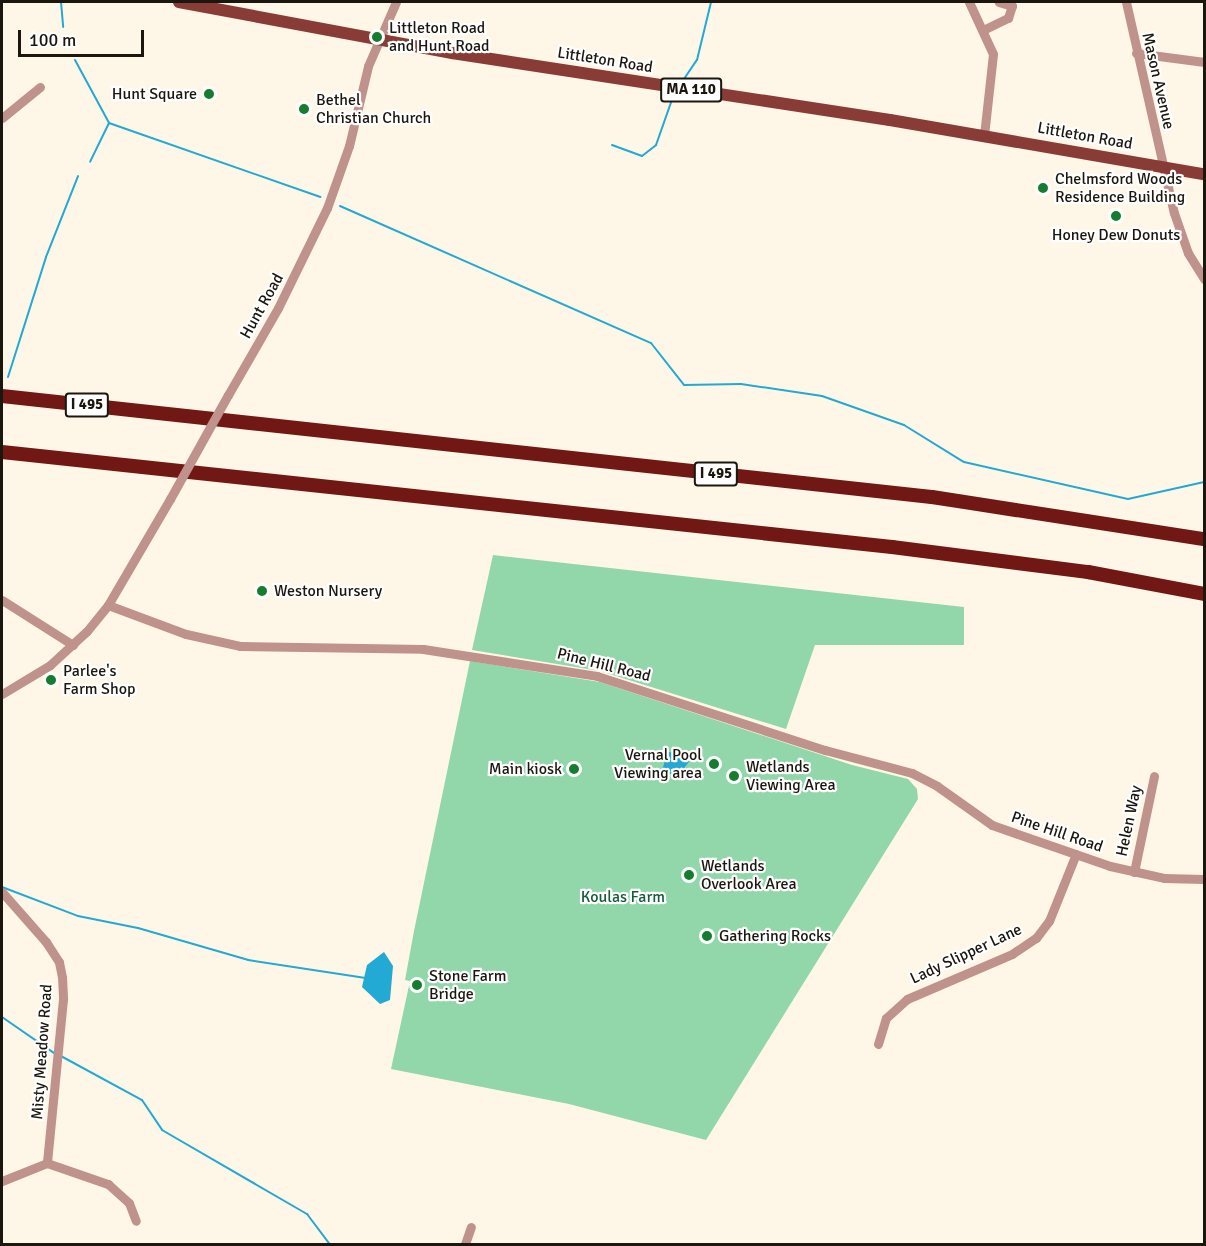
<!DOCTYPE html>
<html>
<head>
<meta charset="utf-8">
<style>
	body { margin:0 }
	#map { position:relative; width:1206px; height:1246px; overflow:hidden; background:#fef7e8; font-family:Signika,sans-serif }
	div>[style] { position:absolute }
	.green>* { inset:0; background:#91d7aa }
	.water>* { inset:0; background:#22a9d4 }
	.stream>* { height:2px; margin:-1px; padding:0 1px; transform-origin:1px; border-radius:1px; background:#22a9d4 }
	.minor>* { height:9px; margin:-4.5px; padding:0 4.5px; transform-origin:4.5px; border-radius:4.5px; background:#bf928c }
	.major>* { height:12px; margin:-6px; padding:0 6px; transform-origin:6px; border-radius:6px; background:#883c35 }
	.highway>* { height:14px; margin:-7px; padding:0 7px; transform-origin:7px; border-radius:7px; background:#721814 }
	.minor-bridge>* { height:9px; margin:-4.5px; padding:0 4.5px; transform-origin:4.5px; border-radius:4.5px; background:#bf928c }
	.dots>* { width:16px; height:16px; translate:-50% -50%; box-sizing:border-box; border:3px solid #fff; border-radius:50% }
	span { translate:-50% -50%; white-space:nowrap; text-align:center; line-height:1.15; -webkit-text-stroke:4.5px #fff; paint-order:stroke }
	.shield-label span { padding:2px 4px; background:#fff; border:2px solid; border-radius:4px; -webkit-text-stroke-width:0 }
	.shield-label { font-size:15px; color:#1b170e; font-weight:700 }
	.poi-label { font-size:16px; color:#1b170e }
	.left { translate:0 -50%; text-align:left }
	.right { translate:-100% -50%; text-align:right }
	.street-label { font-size:16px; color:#1b170e }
	.park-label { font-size:16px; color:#155c37 }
	.frame { position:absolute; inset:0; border:3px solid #1b170e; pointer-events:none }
	.scale { position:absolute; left:18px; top:30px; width:126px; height:27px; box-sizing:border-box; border:3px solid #1b170e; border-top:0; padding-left:8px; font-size:18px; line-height:21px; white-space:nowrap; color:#1b170e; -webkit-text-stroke:4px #fff; paint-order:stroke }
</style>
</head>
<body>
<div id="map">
	<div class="green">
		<i style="clip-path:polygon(493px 555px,964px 607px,964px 645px,815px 645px,786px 729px,600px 671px,472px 650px)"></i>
		<i style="clip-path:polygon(470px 661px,600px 682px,852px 765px,908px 779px,917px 789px,918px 799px,706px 1140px,569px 1104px,391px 1069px,410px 981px,405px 980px,414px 931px)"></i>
	</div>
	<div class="water">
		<i style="clip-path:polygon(668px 752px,695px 754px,685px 767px,685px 774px,677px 777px,662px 770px)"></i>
		<i style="clip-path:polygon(384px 952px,393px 966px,390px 1000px,380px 1004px,362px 987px,367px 965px)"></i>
	</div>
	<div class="stream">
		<i style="left:61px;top:2px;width:25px;rotate:85deg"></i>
		<i style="left:75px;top:60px;width:72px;rotate:61.6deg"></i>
		<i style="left:109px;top:123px;width:43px;rotate:116deg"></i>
		<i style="left:684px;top:79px;width:23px;rotate:-56deg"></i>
		<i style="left:697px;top:60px;width:60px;rotate:-76.4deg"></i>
		<i style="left:109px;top:123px;width:224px;rotate:19.3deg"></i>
		<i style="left:612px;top:145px;width:32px;rotate:20deg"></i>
		<i style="left:642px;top:156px;width:18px;rotate:-38deg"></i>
		<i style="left:656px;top:145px;width:54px;rotate:-70.6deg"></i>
		<i style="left:340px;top:206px;width:340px;rotate:23.8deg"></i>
		<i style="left:651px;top:343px;width:53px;rotate:51.8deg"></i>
		<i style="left:684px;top:385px;width:57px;rotate:-1deg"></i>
		<i style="left:741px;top:384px;width:82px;rotate:8.4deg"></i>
		<i style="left:822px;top:396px;width:87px;rotate:19.5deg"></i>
		<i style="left:904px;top:425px;width:70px;rotate:31.7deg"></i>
		<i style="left:964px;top:462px;width:168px;rotate:12.7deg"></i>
		<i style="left:1128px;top:499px;width:78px;rotate:-12.6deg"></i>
		<i style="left:8px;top:377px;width:126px;rotate:-72.4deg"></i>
		<i style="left:46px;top:257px;width:87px;rotate:-68.4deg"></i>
		<i style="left:2px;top:887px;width:81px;rotate:20.9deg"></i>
		<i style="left:78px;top:916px;width:61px;rotate:11.3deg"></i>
		<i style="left:138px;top:928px;width:115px;rotate:16.2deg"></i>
		<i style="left:248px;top:960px;width:119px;rotate:8.7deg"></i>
		<i style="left:2px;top:1017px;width:63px;rotate:34.7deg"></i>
		<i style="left:59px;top:1055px;width:94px;rotate:28.5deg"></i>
		<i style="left:142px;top:1100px;width:36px;rotate:56deg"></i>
		<i style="left:162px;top:1130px;width:168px;rotate:30.1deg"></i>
		<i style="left:307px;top:1214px;width:38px;rotate:53deg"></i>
	</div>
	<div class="minor">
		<i style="left:969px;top:2px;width:57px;rotate:65.2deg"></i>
		<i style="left:993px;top:54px;width:82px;rotate:96.3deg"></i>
		<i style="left:1126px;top:2px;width:216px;rotate:77.2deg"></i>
		<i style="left:1174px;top:213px;width:42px;rotate:70.7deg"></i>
		<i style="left:1188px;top:253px;width:31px;rotate:58deg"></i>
		<i style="left:983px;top:30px;width:28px;rotate:-26deg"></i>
		<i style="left:1008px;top:18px;width:13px;rotate:-72deg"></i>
		<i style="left:1012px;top:6px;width:14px;rotate:-163deg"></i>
		<i style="left:1136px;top:53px;width:69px;rotate:7.5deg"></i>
		<i style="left:2px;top:118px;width:49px;rotate:-39.2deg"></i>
		<i style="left:228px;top:395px;width:100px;rotate:-60.1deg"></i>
		<i style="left:278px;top:308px;width:111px;rotate:-63.9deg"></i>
		<i style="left:327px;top:208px;width:66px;rotate:-70.5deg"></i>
		<i style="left:349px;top:146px;width:82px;rotate:-76.6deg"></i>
		<i style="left:368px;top:66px;width:70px;rotate:-66.4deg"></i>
		<i style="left:2px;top:600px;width:84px;rotate:32.4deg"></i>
		<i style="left:108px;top:605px;width:83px;rotate:20.4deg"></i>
		<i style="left:186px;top:634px;width:55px;rotate:12.5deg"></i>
		<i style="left:240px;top:646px;width:183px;rotate:0.9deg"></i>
		<i style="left:423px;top:649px;width:176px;rotate:8.8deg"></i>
		<i style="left:597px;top:676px;width:240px;rotate:18deg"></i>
		<i style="left:825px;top:750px;width:90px;rotate:14.8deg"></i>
		<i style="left:912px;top:773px;width:28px;rotate:27deg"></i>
		<i style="left:937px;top:786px;width:67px;rotate:35.3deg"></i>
		<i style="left:992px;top:825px;width:125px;rotate:19.2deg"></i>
		<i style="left:1110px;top:866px;width:55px;rotate:12.5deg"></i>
		<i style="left:1164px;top:878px;width:40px;rotate:1.4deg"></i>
		<i style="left:2px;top:694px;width:56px;rotate:-31.1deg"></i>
		<i style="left:50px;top:665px;width:50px;rotate:-42.6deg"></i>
		<i style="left:87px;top:631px;width:33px;rotate:-51deg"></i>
		<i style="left:108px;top:605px;width:123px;rotate:-59.7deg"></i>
		<i style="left:1134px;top:872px;width:98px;rotate:-78.2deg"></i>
		<i style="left:2px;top:892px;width:67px;rotate:48.7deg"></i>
		<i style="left:46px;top:942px;width:24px;rotate:57deg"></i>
		<i style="left:59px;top:962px;width:15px;rotate:79deg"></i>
		<i style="left:62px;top:977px;width:22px;rotate:87deg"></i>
		<i style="left:63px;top:999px;width:165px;rotate:95.6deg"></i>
		<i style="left:47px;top:1163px;width:65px;rotate:19deg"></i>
		<i style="left:108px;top:1184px;width:28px;rotate:42deg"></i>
		<i style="left:129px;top:1203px;width:19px;rotate:69deg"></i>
		<i style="left:878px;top:1044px;width:27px;rotate:-73deg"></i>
		<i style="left:886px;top:1018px;width:28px;rotate:-42deg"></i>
		<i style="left:907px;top:999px;width:114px;rotate:-23.2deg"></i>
		<i style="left:1012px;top:954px;width:29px;rotate:-34deg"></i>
		<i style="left:1036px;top:938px;width:21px;rotate:-53deg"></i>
		<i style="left:1049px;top:921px;width:72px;rotate:-68.1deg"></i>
		<i style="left:2px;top:1181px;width:48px;rotate:-21.8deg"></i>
		<i style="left:465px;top:1244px;width:18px;rotate:-71deg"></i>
	</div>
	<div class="major">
		<i style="left:179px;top:2px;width:278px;rotate:10.6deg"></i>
		<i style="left:452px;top:53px;width:443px;rotate:8.7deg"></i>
		<i style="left:890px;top:120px;width:319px;rotate:9.8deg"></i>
	</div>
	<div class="highway">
		<i style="left:2px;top:396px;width:935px;rotate:6.2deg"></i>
		<i style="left:932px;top:497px;width:275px;rotate:8.8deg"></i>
		<i style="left:2px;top:452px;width:895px;rotate:6.09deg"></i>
		<i style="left:892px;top:547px;width:198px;rotate:7.3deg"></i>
		<i style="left:1088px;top:572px;width:118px;rotate:10.7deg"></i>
	</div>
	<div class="minor-bridge">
		<i style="left:170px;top:499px;width:119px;rotate:-60.9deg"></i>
	</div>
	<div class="dots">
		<i style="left:377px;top:37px;background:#157c30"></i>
		<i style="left:209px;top:94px;background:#157c30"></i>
		<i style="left:304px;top:109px;background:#157c30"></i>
		<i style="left:1043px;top:188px;background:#157c30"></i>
		<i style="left:1116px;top:216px;background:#157c30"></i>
		<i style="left:262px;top:591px;background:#157c30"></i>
		<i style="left:51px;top:680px;background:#157c30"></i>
		<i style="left:714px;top:764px;background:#157c30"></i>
		<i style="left:574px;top:769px;background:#157c30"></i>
		<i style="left:734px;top:776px;background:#157c30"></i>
		<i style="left:689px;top:875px;background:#157c30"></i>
		<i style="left:707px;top:936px;background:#157c30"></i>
		<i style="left:417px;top:985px;background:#157c30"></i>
	</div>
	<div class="shield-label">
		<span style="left:691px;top:90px">MA 110</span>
		<span style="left:87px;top:405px">I 495</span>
		<span style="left:716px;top:474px">I 495</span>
	</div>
	<div class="poi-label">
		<span class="left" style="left:389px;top:37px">Littleton Road<br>and Hunt Road</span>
		<span class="right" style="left:197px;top:94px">Hunt Square</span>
		<span class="left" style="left:316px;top:109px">Bethel<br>Christian Church</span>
		<span class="left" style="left:1055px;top:188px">Chelmsford Woods<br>Residence Building</span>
		<span style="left:1116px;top:235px">Honey Dew Donuts</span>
		<span class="left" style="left:274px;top:591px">Weston Nursery</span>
		<span class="left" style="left:63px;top:680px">Parlee's<br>Farm Shop</span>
		<span class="right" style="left:702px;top:764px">Vernal Pool<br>Viewing area</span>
		<span class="left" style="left:746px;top:776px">Wetlands<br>Viewing Area</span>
		<span class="right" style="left:562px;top:769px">Main kiosk</span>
		<span class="left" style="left:701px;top:875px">Wetlands<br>Overlook Area</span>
		<span class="left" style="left:719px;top:936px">Gathering Rocks</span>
		<span class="left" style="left:429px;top:985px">Stone Farm<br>Bridge</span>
	</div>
	<div class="street-label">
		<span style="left:605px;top:60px;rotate:9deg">Littleton Road</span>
		<span style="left:1158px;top:81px;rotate:77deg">Mason Avenue</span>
		<span style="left:1085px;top:136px;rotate:10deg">Littleton Road</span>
		<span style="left:262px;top:306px;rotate:-61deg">Hunt Road</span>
		<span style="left:604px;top:665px;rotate:14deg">Pine Hill Road</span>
		<span style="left:1129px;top:821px;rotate:-78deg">Helen Way</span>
		<span style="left:1057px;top:832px;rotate:19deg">Pine Hill Road</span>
		<span style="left:966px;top:954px;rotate:-25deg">Lady Slipper Lane</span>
		<span style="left:42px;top:1052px;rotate:-86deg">Misty Meadow Road</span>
	</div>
	<div class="park-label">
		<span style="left:623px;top:897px">Koulas Farm</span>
	</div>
	<div class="frame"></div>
	<div class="scale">100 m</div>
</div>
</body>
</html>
